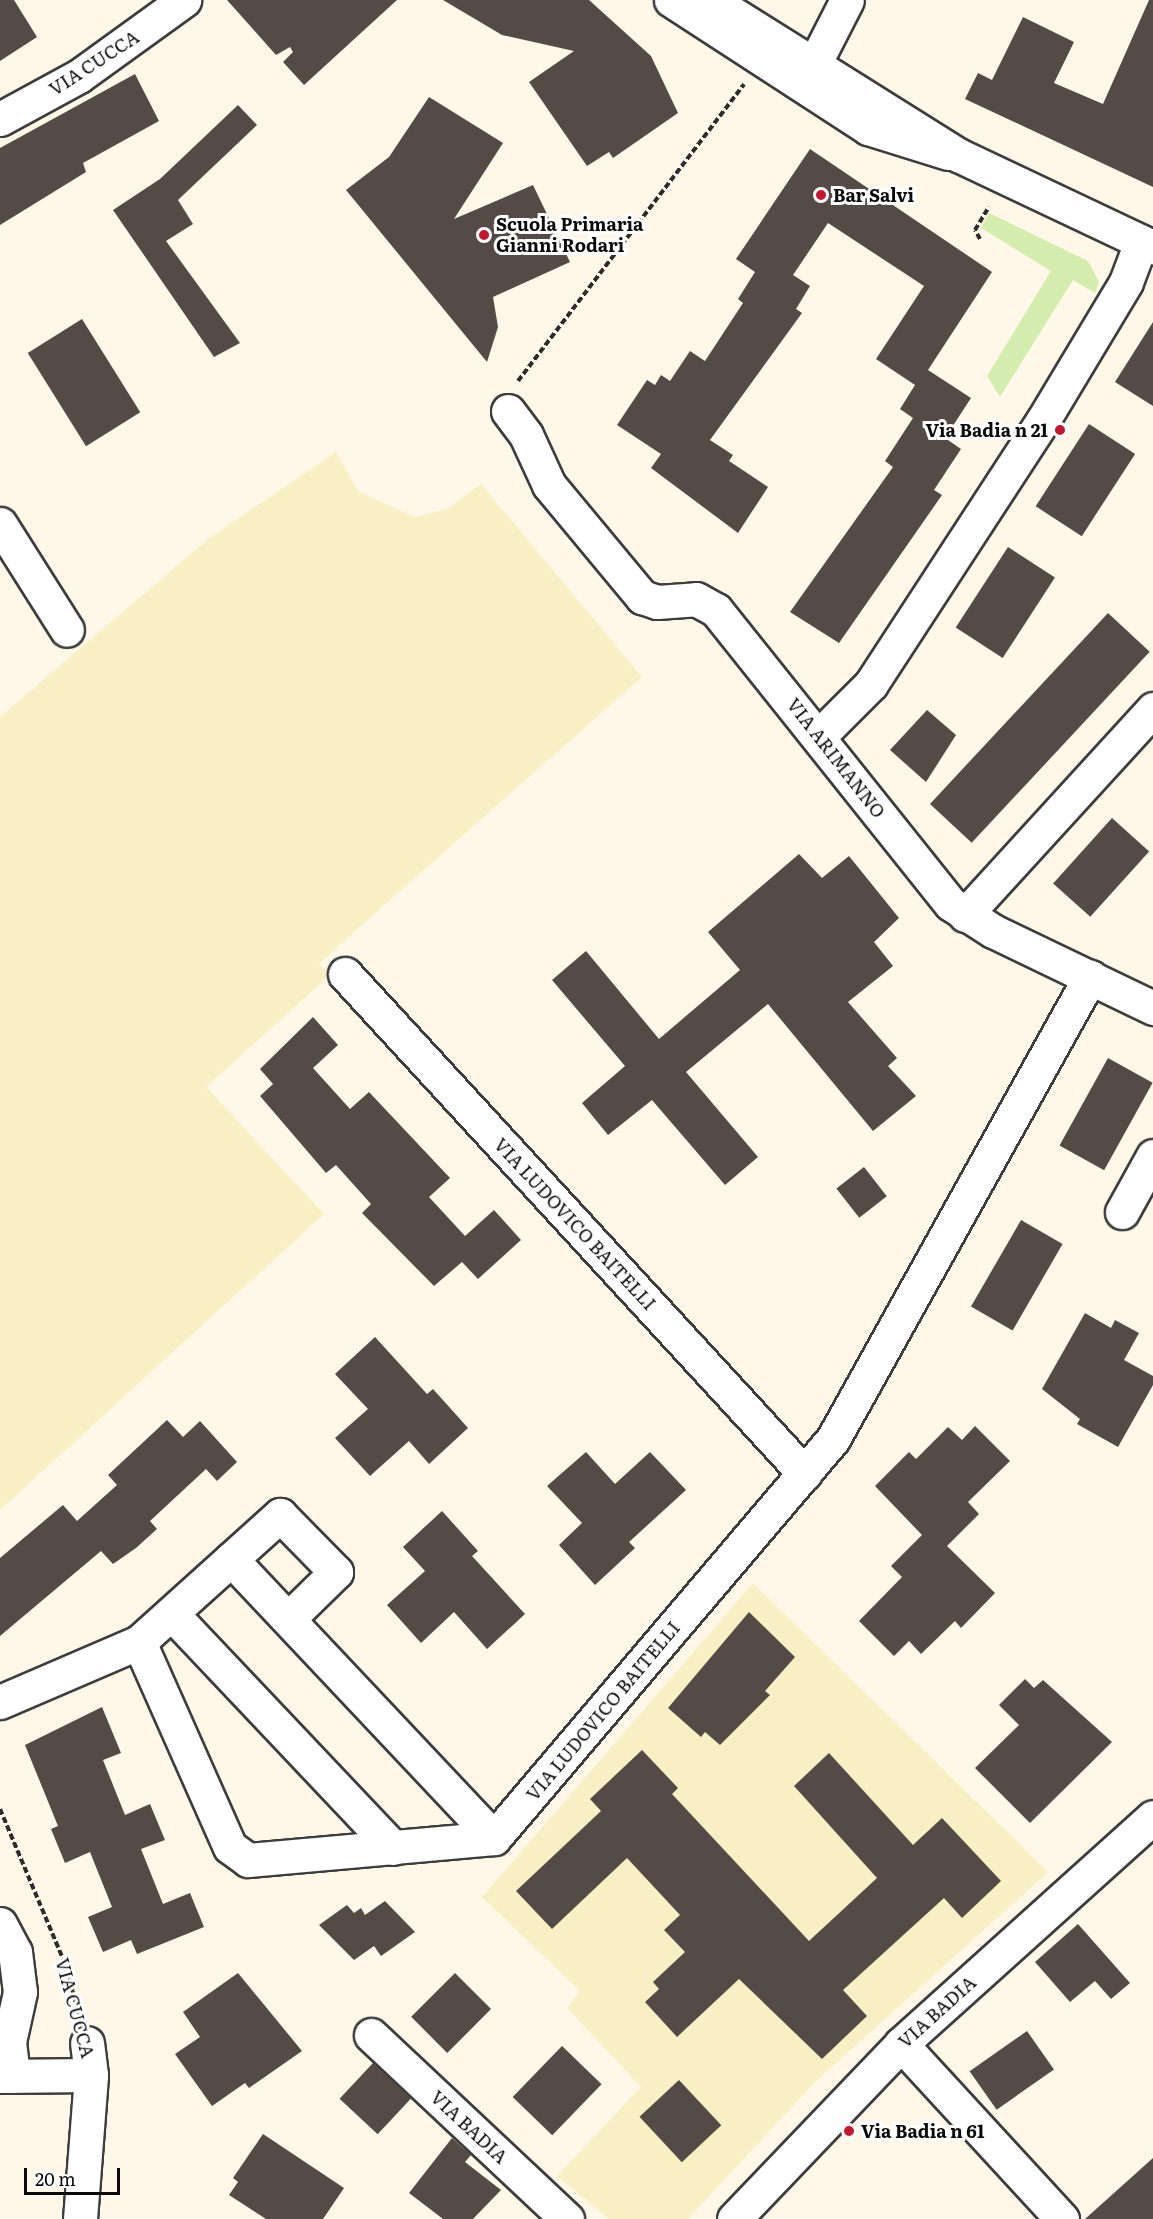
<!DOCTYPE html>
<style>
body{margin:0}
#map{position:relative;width:1153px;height:2219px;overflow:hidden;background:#fff8e8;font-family:Literata,serif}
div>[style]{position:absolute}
.farmland>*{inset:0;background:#f8efc5}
.green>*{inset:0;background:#d4edae}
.building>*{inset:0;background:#544a46;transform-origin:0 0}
.path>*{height:4px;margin-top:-2px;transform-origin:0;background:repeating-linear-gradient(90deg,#2c2c2c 0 6px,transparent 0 9px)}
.roads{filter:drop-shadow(2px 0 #3d3d3d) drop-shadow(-2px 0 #3d3d3d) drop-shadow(0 2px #3d3d3d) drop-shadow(0 -2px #3d3d3d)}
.minor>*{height:33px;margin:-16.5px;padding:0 16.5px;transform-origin:16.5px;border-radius:16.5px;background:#fff}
.dots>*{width:16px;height:16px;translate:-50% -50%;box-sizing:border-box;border:3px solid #fff;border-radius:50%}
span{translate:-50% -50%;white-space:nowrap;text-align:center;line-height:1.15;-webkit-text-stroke:6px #fff;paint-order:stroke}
.street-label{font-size:18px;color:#0a0a0a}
.poi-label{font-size:18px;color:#0a0a0a;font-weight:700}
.left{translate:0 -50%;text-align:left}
.right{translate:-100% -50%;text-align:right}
.scale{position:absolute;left:24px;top:2168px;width:96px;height:27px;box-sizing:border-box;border:3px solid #0a0a0a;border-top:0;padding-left:8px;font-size:18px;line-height:21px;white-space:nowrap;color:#0a0a0a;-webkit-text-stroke:4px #fff;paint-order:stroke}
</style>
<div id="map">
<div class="farmland">
<i style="clip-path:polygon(336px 452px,359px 492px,415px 517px,447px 509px,481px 484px,642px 677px,347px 938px,319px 964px,330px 975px,206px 1087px,324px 1214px,0 1510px,0 717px,208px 539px)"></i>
<i style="clip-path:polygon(753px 1583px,1048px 1872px,814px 2083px,688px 2219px,609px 2219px,557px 2176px,641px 2087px,567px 2008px,580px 1991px,482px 1897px)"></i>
</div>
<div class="green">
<i style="clip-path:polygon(989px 213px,1088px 261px,1099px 282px,1095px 293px,1073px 280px,1000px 397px,987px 376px,1051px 271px,981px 228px)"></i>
</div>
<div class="building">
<i style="clip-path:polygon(0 0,14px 0,37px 37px,0 61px)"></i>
<i style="clip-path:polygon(227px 0,397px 0,304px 85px,283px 62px,293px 52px,290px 47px,276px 55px)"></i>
<i style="clip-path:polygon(443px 0,589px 0,651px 56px,678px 113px,613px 158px,609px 152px,587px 166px,529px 82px,574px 51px,502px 35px)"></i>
<i style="clip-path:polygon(1149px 0,1153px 0,1153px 187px,965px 99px,978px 73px,992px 80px,1023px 17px,1074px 42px,1054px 83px,1103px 104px)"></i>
<i style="clip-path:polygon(135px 74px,159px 121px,83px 163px,86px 172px,0 225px,0 148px)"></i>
<i style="clip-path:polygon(429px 97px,503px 143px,454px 219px,533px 185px,570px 262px,493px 297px,498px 327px,487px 362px,346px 190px,389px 157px)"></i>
<i style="clip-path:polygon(238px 105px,257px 125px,178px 200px,193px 224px,166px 241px,240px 343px,214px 357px,113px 210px,160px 179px)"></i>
<i style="clip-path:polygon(810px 149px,992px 272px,928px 370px,971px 398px,945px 438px,961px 449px,934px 490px,942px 495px,839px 643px,790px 612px,893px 467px,885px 461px,913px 418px,900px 409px,915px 385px,876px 359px,924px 286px,828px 223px,793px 275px,810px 286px,796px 309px,802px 313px,710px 440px,733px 455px,729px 461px,768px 487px,738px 533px,651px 468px,661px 454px,617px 425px,647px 380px,655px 385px,661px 375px,670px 381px,690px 351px,705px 361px,743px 303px,738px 299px,755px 272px,736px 259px)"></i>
<i style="left:82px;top:319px;width:110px;height:64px;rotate:58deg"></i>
<i style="clip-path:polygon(1153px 322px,1153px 406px,1115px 382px)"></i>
<i style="left:1089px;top:424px;width:55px;height:98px;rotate:33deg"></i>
<i style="left:1008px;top:547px;width:56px;height:96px;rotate:33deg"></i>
<i style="left:1108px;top:613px;width:57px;height:261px;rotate:43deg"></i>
<i style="clip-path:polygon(927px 710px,956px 735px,926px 782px,890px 750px)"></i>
<i style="left:1112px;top:818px;width:50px;height:88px;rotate:42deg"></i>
<i style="clip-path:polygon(799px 854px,822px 878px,849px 856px,899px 918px,874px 942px,893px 966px,848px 1002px,897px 1058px,888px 1066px,916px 1096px,873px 1131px,768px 1004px,686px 1072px,758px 1157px,725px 1185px,652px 1100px,608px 1135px,582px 1103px,625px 1066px,552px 980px,586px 951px,659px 1039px,740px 970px,708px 932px)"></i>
<i style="clip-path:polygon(313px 1017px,338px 1045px,313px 1068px,350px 1109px,369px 1092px,450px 1178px,429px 1197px,465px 1236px,494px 1210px,521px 1240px,478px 1279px,462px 1262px,434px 1286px,362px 1213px,371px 1204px,336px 1165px,326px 1173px,260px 1096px,273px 1084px,260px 1069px)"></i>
<i style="left:1108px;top:1058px;width:51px;height:100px;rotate:29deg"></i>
<i style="left:864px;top:1167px;width:37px;height:35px;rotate:52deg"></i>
<i style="left:1021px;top:1220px;width:48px;height:100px;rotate:30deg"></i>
<i style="clip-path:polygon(1085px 1313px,1111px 1328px,1115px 1320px,1139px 1333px,1124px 1360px,1153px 1376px,1153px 1385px,1118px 1447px,1077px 1424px,1080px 1419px,1042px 1389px)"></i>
<i style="clip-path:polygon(375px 1337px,427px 1394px,433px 1389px,468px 1428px,429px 1464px,409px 1441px,370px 1476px,335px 1438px,368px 1409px,335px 1374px)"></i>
<i style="clip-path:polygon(167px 1420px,183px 1437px,200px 1421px,237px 1462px,217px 1481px,206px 1469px,150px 1521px,157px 1529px,136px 1548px,113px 1564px,101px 1551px,0 1636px,0 1558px,63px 1505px,77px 1521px,117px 1485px,108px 1475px)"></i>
<i style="clip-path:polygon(975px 1426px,1010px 1461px,968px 1502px,979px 1514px,947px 1546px,995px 1593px,961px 1628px,955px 1621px,921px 1654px,909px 1641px,894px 1656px,859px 1621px,902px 1577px,891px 1566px,922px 1535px,875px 1486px,909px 1452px,916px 1459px,948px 1427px,962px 1440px)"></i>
<i style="clip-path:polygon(586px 1452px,615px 1484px,650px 1452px,686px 1490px,629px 1542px,635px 1548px,595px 1585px,559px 1545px,582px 1523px,547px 1486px)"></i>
<i style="clip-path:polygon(442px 1511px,478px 1551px,472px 1556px,525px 1614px,487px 1649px,454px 1612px,421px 1643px,387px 1605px,425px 1571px,403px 1547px)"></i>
<i style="clip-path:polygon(749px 1612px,795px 1657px,765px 1691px,770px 1695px,720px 1745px,705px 1732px,701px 1737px,668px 1708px)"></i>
<i style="clip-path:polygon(1025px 1679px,1034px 1688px,1043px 1680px,1112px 1742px,1030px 1823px,975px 1768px,1019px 1725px,999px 1705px)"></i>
<i style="clip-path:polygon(102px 1707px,121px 1753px,103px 1760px,125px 1815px,150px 1804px,165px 1840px,141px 1849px,163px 1904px,190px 1893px,204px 1927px,137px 1954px,131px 1940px,103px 1952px,88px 1917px,112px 1907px,90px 1852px,65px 1863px,51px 1829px,58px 1826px,25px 1745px)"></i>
<i style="clip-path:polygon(642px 1750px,678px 1788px,672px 1794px,809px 1941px,877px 1878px,794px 1786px,829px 1753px,913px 1845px,942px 1818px,1001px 1881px,962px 1918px,944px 1898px,843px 1990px,867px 2016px,822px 2059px,739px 1979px,677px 2037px,645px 2002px,659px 1989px,653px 1982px,685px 1952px,664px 1930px,680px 1915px,627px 1858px,552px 1929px,516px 1891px,601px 1811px,590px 1799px)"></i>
<i style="clip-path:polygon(385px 1901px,415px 1932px,381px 1956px,374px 1946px,354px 1960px,319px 1925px,347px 1905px,354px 1913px,361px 1908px,365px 1915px)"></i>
<i style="clip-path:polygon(1078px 1924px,1130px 1983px,1111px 1999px,1095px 1981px,1070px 2002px,1035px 1962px)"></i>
<i style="clip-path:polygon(238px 1973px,302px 2051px,249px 2088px,245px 2083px,212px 2106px,175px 2054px,200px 2037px,183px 2012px)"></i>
<i style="left:455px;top:1973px;width:51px;height:62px;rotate:45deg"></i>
<i style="left:1027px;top:2031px;width:47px;height:70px;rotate:55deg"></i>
<i style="left:562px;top:2046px;width:55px;height:71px;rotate:44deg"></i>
<i style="left:373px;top:2063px;width:52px;height:49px;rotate:43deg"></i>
<i style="left:679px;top:2080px;width:62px;height:54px;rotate:47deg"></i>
<i style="clip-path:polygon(263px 2134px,344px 2188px,323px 2219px,266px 2219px,229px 2195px,238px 2182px,233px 2178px)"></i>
<i style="clip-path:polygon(452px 2138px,471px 2155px,465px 2162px,501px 2190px,473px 2219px,443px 2219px,409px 2193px)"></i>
<i style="clip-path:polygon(1153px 2158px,1153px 2219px,1085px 2219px)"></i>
</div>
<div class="path">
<i style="left:980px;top:239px;width:10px;rotate:-119deg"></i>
<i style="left:975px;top:230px;width:27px;rotate:-59deg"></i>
<i style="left:518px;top:381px;width:373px;rotate:-52.7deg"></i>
<i style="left:0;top:1809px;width:165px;rotate:67.2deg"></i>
<i style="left:64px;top:1961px;width:55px;rotate:74.2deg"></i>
</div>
<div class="roads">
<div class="minor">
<i style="left:671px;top:0;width:235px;rotate:33deg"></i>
<i style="left:868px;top:128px;width:84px;rotate:17.4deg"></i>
<i style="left:711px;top:0;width:292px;rotate:32.1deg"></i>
<i style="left:958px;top:155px;width:216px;rotate:25.3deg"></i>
<i style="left:804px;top:84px;width:94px;rotate:-62.9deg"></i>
<i style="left:0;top:119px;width:90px;rotate:-28.6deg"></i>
<i style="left:79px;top:76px;width:130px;rotate:-35.9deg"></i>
<i style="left:508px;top:411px;width:30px;rotate:53deg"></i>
<i style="left:526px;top:435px;width:55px;rotate:65.3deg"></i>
<i style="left:549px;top:485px;width:146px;rotate:50.3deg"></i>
<i style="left:642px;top:597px;width:16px;rotate:18deg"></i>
<i style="left:657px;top:602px;width:39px;rotate:-4deg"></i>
<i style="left:696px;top:599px;width:23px;rotate:29deg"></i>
<i style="left:716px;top:610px;width:376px;rotate:51.4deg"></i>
<i style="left:951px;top:904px;width:50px;rotate:32.7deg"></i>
<i style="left:993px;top:931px;width:178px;rotate:25.7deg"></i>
<i style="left:0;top:524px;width:125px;rotate:57.7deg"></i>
<i style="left:820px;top:735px;width:72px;rotate:-45deg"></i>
<i style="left:871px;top:684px;width:313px;rotate:-56.9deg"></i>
<i style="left:1042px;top:422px;width:163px;rotate:-59deg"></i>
<i style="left:1126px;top:282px;width:43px;rotate:-69.4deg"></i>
<i style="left:965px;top:915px;width:279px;rotate:-47.6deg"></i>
<i style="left:345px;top:974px;width:679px;rotate:47.39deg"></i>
<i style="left:1122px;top:1212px;width:64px;rotate:-61deg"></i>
<i style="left:231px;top:1559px;width:383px;rotate:46.7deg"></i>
<i style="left:172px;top:1614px;width:322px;rotate:46.6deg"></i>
<i style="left:139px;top:1642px;width:190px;rotate:-42deg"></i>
<i style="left:280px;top:1515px;width:80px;rotate:45.5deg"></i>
<i style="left:336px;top:1572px;width:66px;rotate:135.6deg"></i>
<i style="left:0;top:1702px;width:151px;rotate:-23.3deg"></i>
<i style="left:139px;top:1642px;width:224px;rotate:66.1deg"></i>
<i style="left:230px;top:1847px;width:22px;rotate:36deg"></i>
<i style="left:248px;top:1860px;width:247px;rotate:-5.1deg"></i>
<i style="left:494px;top:1838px;width:524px;rotate:-49.65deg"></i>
<i style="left:833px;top:1439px;width:529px;rotate:-60.91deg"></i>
<i style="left:0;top:1924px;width:32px;rotate:62deg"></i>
<i style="left:15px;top:1952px;width:40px;rotate:82.9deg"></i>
<i style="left:20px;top:1992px;width:51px;rotate:102.4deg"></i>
<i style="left:9px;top:2042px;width:34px;rotate:83deg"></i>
<i style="left:371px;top:2035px;width:269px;rotate:43.2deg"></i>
<i style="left:901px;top:2044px;width:238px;rotate:47.4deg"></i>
<i style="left:0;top:2076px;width:91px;rotate:-0.6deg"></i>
<i style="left:80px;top:2219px;width:144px;rotate:-85.6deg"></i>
<i style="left:91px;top:2075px;width:32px;rotate:-97deg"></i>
<i style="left:734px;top:2219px;width:242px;rotate:-46.3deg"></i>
<i style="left:901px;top:2044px;width:339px;rotate:-42deg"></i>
</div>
</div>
<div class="dots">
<i style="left:821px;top:195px;background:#c7162f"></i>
<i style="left:484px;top:235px;background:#c7162f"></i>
<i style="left:1060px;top:430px;background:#c7162f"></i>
<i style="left:849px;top:2131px;background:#c7162f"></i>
</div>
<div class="street-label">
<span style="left:94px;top:63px;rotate:-33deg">VIA CUCCA</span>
<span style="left:836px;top:758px;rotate:52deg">VIA ARIMANNO</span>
<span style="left:575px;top:1224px;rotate:47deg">VIA LUDOVICO BAITELLI</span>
<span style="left:603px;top:1711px;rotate:-50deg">VIA LUDOVICO BAITELLI</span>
<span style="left:75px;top:2008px;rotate:75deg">VIA CUCCA</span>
<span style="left:937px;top:2012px;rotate:-42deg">VIA BADIA</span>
<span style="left:469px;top:2127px;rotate:43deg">VIA BADIA</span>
</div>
<div class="poi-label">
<span class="left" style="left:833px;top:195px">Bar Salvi</span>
<span class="left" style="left:496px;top:235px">Scuola Primaria<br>Gianni Rodari</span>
<span class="right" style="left:1048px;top:430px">Via Badia n 21</span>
<span class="left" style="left:861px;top:2131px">Via Badia n 61</span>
</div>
<div class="scale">20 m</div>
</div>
